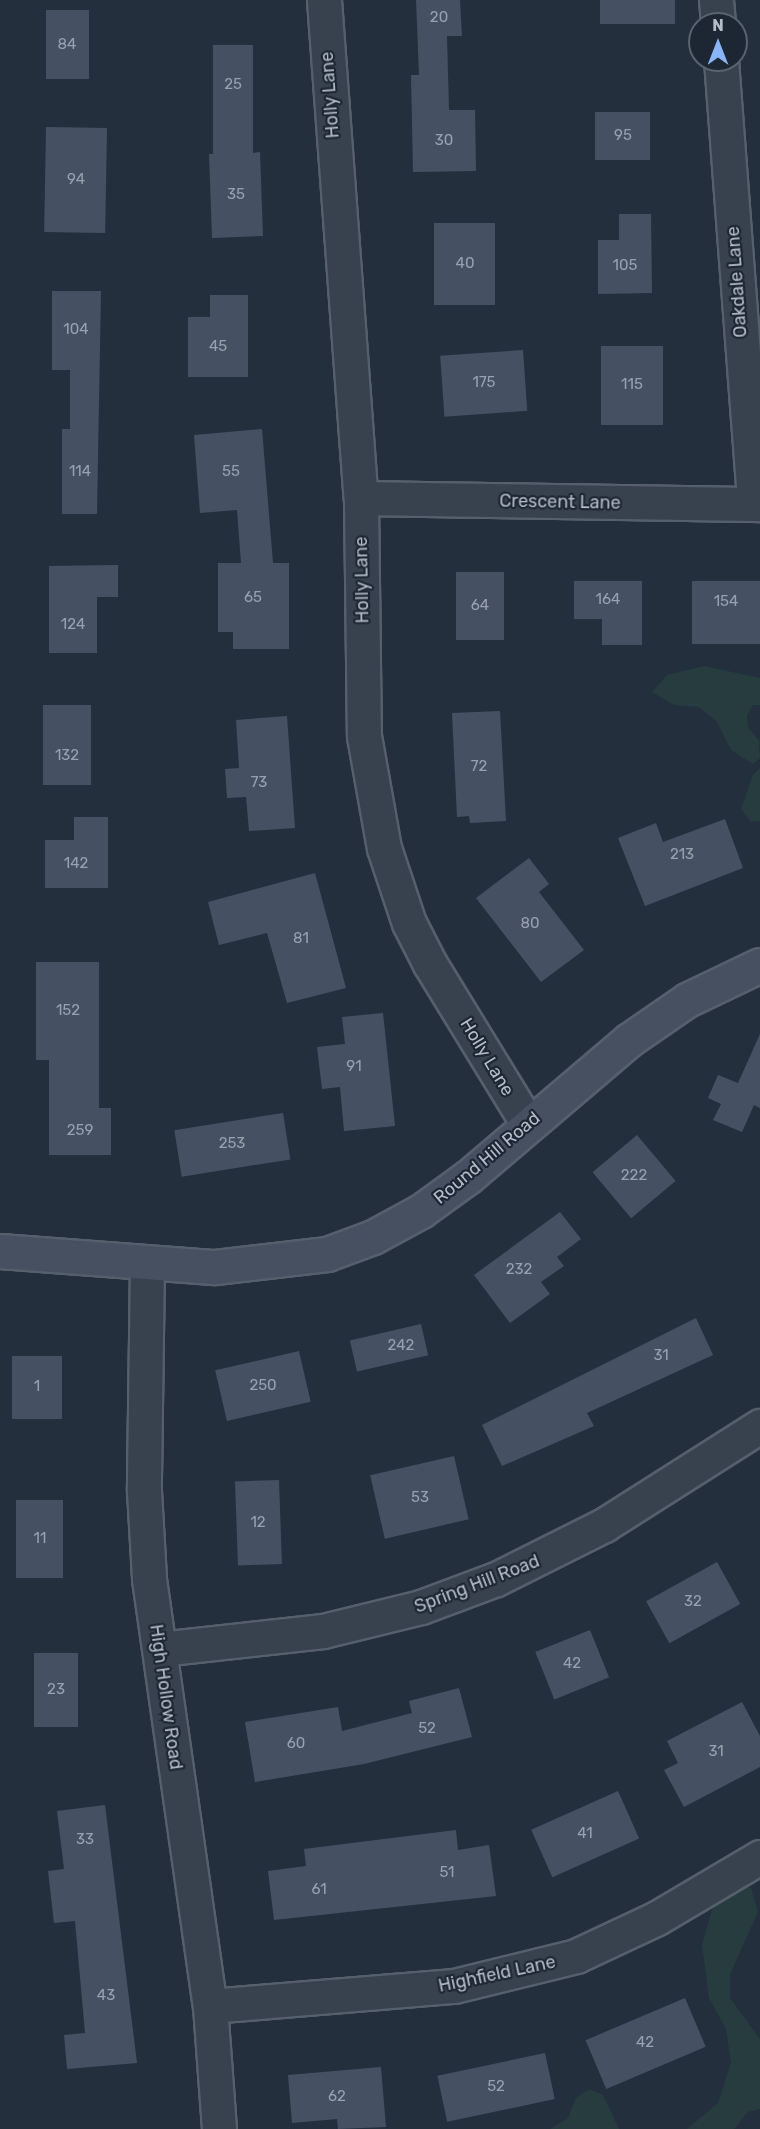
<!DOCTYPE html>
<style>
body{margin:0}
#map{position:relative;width:760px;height:2129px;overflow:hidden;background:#242f3e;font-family:Rubik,sans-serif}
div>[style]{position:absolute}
.green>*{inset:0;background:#263c3f}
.building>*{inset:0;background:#455162;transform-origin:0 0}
.roads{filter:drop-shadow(2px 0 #565f6c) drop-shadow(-2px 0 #565f6c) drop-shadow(0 2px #565f6c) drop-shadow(0 -2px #565f6c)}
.street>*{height:33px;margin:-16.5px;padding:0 16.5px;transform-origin:16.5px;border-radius:16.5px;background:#38414e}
.secondary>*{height:33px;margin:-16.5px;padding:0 16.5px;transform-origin:16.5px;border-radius:16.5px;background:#465061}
span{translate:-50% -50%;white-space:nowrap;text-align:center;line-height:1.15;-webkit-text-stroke:4.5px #1d2633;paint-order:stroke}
.number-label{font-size:15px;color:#98a1af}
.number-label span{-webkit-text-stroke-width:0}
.street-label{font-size:18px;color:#b4bcc9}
.north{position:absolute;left:688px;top:12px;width:60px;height:60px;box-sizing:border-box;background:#1d2633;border:2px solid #59626f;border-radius:50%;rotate:0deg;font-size:16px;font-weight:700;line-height:24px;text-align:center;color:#b4bcc9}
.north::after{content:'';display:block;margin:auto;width:21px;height:27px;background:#8ab4f8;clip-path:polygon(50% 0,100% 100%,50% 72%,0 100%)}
</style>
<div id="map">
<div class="green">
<i style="clip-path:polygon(704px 666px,760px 678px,760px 705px,753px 705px,747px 715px,748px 727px,759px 741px,760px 758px,753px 764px,731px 750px,717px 722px,699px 707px,674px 705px,652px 692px,667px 675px)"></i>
<i style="clip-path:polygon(760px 768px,760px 821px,751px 822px,741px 809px,753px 775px)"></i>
<i style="clip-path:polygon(733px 1887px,751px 1888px,758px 1912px,730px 1974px,730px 1998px,760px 2039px,760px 2109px,748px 2112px,734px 2129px,687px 2129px,718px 2103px,731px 2063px,726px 2029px,709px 1998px,702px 1945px,714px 1903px)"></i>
<i style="clip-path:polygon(589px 2089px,603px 2095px,619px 2129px,550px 2129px,567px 2119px,576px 2098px)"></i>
</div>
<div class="building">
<i style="clip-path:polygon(416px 0,460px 0,462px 36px,447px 36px,449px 110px,475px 110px,476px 171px,413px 172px,411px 75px,419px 75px)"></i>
<i style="left:600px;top:0;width:75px;height:24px"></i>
<i style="left:46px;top:10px;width:43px;height:69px"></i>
<i style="clip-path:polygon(213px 45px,253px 45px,253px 153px,260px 152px,263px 236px,212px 238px,209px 154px,213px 154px)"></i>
<i style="left:595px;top:112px;width:55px;height:48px"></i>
<i style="left:46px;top:127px;width:61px;height:105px;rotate:1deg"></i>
<i style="clip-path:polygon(619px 214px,651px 214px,652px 293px,598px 294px,598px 240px,619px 240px)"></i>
<i style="left:434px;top:223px;width:61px;height:82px"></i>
<i style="clip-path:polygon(52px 291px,101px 291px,97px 514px,62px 514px,62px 429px,70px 429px,70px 370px,52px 370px)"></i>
<i style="clip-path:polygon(210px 295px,248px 295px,248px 377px,188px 377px,188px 317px,210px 317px)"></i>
<i style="left:601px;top:346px;width:62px;height:79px"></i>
<i style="left:523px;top:350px;width:61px;height:83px;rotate:86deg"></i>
<i style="clip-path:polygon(262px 429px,273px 563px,289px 563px,289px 649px,233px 649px,233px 632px,218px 632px,218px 563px,241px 563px,237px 510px,200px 513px,194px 435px)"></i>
<i style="clip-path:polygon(118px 565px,118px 597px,97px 597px,97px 653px,49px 653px,49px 566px)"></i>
<i style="left:456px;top:572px;width:48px;height:68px"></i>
<i style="clip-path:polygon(574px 581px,642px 581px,642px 645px,602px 645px,602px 619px,574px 619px)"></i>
<i style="left:760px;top:581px;width:63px;height:68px;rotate:90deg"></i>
<i style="left:43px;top:705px;width:48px;height:80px"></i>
<i style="clip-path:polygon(500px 711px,506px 821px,470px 823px,469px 816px,457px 817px,452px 713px)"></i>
<i style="clip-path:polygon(287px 716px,295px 828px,249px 831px,246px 797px,227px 798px,225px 769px,239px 768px,236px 720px)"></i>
<i style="clip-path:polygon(74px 817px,108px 817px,108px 888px,45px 888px,45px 840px,74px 840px)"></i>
<i style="clip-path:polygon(725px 819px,743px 868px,645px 906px,618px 838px,656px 823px,663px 842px)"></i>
<i style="clip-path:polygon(529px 858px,549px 884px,539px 892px,584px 950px,541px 982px,476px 898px)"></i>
<i style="clip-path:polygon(315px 873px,346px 988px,287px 1003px,267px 933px,219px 945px,208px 902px)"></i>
<i style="clip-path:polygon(36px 962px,99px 962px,99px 1108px,111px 1108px,111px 1155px,49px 1155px,49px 1060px,36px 1060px)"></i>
<i style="clip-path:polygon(383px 1013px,395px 1126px,344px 1131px,340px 1087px,322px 1089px,317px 1047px,345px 1044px,342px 1017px)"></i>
<i style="clip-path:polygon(760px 1034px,760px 1108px,754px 1105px,742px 1132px,713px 1120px,721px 1104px,708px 1098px,718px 1075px,738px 1083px)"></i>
<i style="left:283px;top:1113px;width:47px;height:110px;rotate:81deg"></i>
<i style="left:637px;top:1135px;width:60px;height:58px;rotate:50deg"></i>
<i style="clip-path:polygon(560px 1212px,581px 1239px,557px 1257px,564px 1266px,541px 1282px,550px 1294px,510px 1323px,474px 1275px)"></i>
<i style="clip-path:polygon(696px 1318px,713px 1355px,587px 1413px,594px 1426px,502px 1466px,482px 1425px)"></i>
<i style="left:421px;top:1324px;width:32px;height:73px;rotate:77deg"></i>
<i style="left:299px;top:1351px;width:52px;height:86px;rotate:77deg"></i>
<i style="left:12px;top:1356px;width:50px;height:63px"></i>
<i style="left:454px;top:1456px;width:65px;height:86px;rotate:77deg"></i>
<i style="left:279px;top:1480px;width:84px;height:44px;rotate:88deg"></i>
<i style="left:16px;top:1500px;width:47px;height:78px"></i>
<i style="left:717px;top:1562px;width:48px;height:81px;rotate:61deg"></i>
<i style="left:590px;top:1630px;width:51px;height:59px;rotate:68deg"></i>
<i style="left:34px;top:1653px;width:44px;height:74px"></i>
<i style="clip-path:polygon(459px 1688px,472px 1737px,364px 1764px,255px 1782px,245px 1722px,338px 1707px,342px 1731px,412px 1713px,409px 1701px)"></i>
<i style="clip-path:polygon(742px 1702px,760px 1736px,760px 1767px,684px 1807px,664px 1770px,678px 1763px,667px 1741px)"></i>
<i style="left:618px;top:1791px;width:52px;height:95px;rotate:66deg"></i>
<i style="clip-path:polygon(105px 1805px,137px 2063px,67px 2069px,64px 2035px,85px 2033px,75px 1921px,54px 1923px,48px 1871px,64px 1869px,57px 1811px)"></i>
<i style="clip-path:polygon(456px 1830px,458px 1850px,489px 1845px,496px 1896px,274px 1920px,268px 1871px,306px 1866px,304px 1849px)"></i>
<i style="left:685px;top:1998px;width:53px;height:108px;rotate:67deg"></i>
<i style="left:545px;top:2053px;width:47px;height:110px;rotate:78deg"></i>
<i style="clip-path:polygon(381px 2067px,386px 2127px,338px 2129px,337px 2119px,292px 2123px,288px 2075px)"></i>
</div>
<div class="roads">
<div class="street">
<i style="left:324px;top:0;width:499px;rotate:85.8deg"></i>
<i style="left:361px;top:498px;width:238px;rotate:89.3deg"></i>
<i style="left:364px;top:736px;width:114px;rotate:79.9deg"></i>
<i style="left:384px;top:848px;width:79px;rotate:71.6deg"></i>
<i style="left:409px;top:923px;width:46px;rotate:62.9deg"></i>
<i style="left:430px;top:964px;width:188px;rotate:58.5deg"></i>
<i style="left:716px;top:0;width:24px;rotate:85deg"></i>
<i style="left:721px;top:60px;width:445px;rotate:85.7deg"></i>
<i style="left:361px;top:498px;width:399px;rotate:0.9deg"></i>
<i style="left:147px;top:1264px;width:227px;rotate:90.8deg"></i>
<i style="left:144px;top:1491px;width:88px;rotate:86.7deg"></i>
<i style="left:149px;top:1579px;width:431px;rotate:81.9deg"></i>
<i style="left:210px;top:2006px;width:123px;rotate:85.8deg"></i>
<i style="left:160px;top:1649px;width:164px;rotate:-6.3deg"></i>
<i style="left:323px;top:1631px;width:101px;rotate:-13.8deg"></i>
<i style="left:421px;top:1607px;width:80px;rotate:-20.5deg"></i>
<i style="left:496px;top:1579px;width:121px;rotate:-26.6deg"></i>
<i style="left:604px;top:1525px;width:185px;rotate:-32.4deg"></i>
<i style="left:210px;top:2006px;width:245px;rotate:-4.7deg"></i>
<i style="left:454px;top:1986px;width:126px;rotate:-13.8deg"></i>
<i style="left:576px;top:1956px;width:89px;rotate:-25.1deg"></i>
<i style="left:657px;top:1918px;width:120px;rotate:-30.6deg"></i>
</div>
<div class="secondary">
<i style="left:0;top:1251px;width:216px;rotate:4.3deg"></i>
<i style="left:215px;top:1267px;width:113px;rotate:-6.6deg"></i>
<i style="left:327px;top:1254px;width:49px;rotate:-20.3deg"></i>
<i style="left:373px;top:1237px;width:55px;rotate:-28.4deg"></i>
<i style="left:421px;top:1211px;width:58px;rotate:-35.9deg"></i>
<i style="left:468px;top:1177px;width:211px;rotate:-40.4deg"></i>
<i style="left:629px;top:1040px;width:70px;rotate:-34.6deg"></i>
<i style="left:687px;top:1000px;width:81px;rotate:-25.6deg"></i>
</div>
</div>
<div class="number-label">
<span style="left:439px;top:18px">20</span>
<span style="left:67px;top:45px">84</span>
<span style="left:233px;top:85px">25</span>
<span style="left:623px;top:136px">95</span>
<span style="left:444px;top:141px">30</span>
<span style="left:76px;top:180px">94</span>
<span style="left:236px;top:195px">35</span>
<span style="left:465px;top:264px">40</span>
<span style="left:625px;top:266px">105</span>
<span style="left:76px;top:330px">104</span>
<span style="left:218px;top:347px">45</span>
<span style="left:484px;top:383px">175</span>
<span style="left:632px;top:385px">115</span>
<span style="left:80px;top:472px">114</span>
<span style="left:231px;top:472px">55</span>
<span style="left:253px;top:598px">65</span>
<span style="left:608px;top:600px">164</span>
<span style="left:726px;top:602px">154</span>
<span style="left:480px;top:606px">64</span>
<span style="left:73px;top:625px">124</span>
<span style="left:67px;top:756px">132</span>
<span style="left:479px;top:767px">72</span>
<span style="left:259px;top:783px">73</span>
<span style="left:682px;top:855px">213</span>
<span style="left:76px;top:864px">142</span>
<span style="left:530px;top:924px">80</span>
<span style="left:301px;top:939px">81</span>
<span style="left:68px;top:1011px">152</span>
<span style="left:354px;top:1067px">91</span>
<span style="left:80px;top:1131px">259</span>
<span style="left:232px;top:1144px">253</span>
<span style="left:634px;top:1176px">222</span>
<span style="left:519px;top:1270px">232</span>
<span style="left:401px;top:1346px">242</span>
<span style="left:661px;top:1356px">31</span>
<span style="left:263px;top:1386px">250</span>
<span style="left:37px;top:1387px">1</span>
<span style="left:420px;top:1498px">53</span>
<span style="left:258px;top:1523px">12</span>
<span style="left:40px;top:1539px">11</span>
<span style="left:693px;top:1602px">32</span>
<span style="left:572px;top:1664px">42</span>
<span style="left:56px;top:1690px">23</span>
<span style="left:427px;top:1729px">52</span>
<span style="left:296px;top:1744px">60</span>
<span style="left:716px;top:1752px">31</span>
<span style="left:585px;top:1834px">41</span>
<span style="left:85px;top:1840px">33</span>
<span style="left:447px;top:1873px">51</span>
<span style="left:319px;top:1890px">61</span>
<span style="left:106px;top:1996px">43</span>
<span style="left:645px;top:2043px">42</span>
<span style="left:496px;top:2087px">52</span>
<span style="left:337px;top:2097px">62</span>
</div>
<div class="street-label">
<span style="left:330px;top:95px;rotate:-94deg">Holly Lane</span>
<span style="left:737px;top:282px;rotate:-94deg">Oakdale Lane</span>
<span style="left:560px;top:502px;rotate:1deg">Crescent Lane</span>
<span style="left:362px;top:580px;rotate:-91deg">Holly Lane</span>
<span style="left:487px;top:1057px;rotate:59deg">Holly Lane</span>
<span style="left:487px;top:1158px;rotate:-40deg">Round Hill Road</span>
<span style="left:477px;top:1584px;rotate:-21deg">Spring Hill Road</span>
<span style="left:166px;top:1697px;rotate:82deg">High Hollow Road</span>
<span style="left:497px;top:1974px;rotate:-12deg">Highfield Lane</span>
</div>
<div class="north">N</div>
</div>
